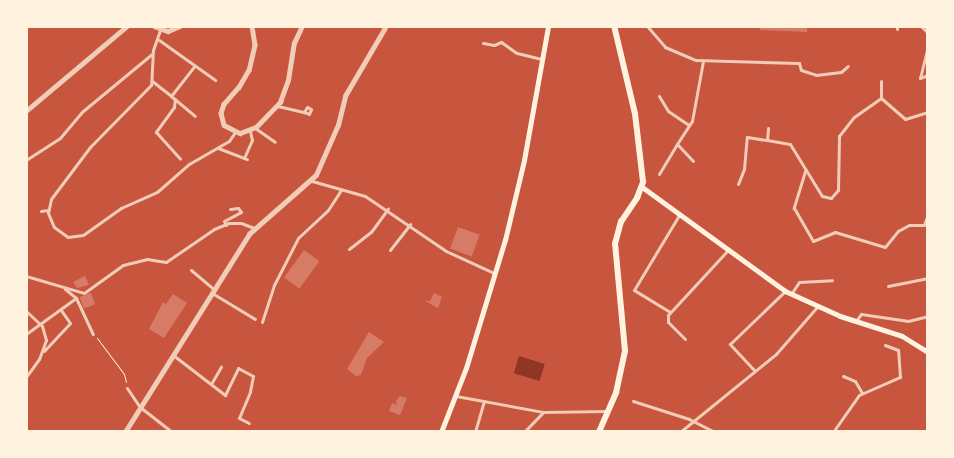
<!DOCTYPE html>
<style>
body{margin:0}
#map{position:relative;width:954px;height:458px;overflow:hidden;background:#c8553d;font-family:"Exo 2",sans-serif}
div>[style]{position:absolute}
.water>*{inset:0;background:#8f3625;transform-origin:0 0}
.building>*{inset:0;background:#d67c66;transform-origin:0 0}
.path>*{height:1px;margin:-0.5px;padding:0 0.5px;transform-origin:0.5px;border-radius:0.5px;background:#fff3e0}
.minor>*{height:3px;margin:-1.5px;padding:0 1.5px;transform-origin:1.5px;border-radius:1.5px;background:#f1ccb7}
.tertiary>*{height:4.5px;margin:-2.25px;padding:0 2.25px;transform-origin:2.25px;border-radius:2.25px;background:#f1ccb7}
.secondary>*{height:5px;margin:-2.5px;padding:0 2.5px;transform-origin:2.5px;border-radius:2.5px;background:#fff3e0}
.primary>*{height:5.5px;margin:-2.75px;padding:0 2.75px;transform-origin:2.75px;border-radius:2.75px;background:#fff3e0}
span{translate:-50% -50%;white-space:nowrap;text-align:center;line-height:1.15;-webkit-text-stroke:5px #fff3e0;paint-order:stroke}
.frame{position:absolute;inset:0;border:28px solid #fff3e0;pointer-events:none}
</style>
<div id="map">
<div class="water">
<i style="left:519px;top:356px;width:27px;height:18px;rotate:17deg"></i>
</div>
<div class="building">
<i style="clip-path:polygon(760px 26px,807px 26px,807px 32px,760px 30px)"></i>
<i style="left:458px;top:227px;width:23px;height:23px;rotate:20deg"></i>
<i style="left:304px;top:250px;width:19px;height:34px;rotate:36deg"></i>
<i style="clip-path:polygon(85px 276px,89px 285px,77px 288px,73px 282px)"></i>
<i style="left:91px;top:293px;width:12px;height:12px;rotate:70deg"></i>
<i style="clip-path:polygon(434px 293px,442px 297px,438px 308px,425px 301px,430px 301px)"></i>
<i style="clip-path:polygon(173px 294px,187px 303px,164px 338px,149px 329px,163px 302px,166px 304px)"></i>
<i style="clip-path:polygon(369px 332px,384px 342px,367px 358px,361px 375px,356px 376px,347px 369px)"></i>
<i style="clip-path:polygon(400px 396px,407px 398px,400px 415px,389px 411px,392px 403px,397px 405px,396px 401px)"></i>
</div>
<div class="path">
<i style="left:97px;top:338px;width:45px;rotate:53.1deg"></i>
<i style="left:124px;top:374px;width:8px;rotate:76deg"></i>
</div>
<div class="minor">
<i style="left:647px;top:26px;width:28px;rotate:49deg"></i>
<i style="left:665px;top:47px;width:34px;rotate:23deg"></i>
<i style="left:696px;top:60px;width:103px;rotate:1.7deg"></i>
<i style="left:799px;top:63px;width:7px;rotate:74deg"></i>
<i style="left:801px;top:70px;width:16px;rotate:18deg"></i>
<i style="left:816px;top:75px;width:25px;rotate:-7deg"></i>
<i style="left:841px;top:72px;width:9px;rotate:-41deg"></i>
<i style="left:897px;top:26px;width:3px;rotate:90deg"></i>
<i style="left:921px;top:26px;width:10px;rotate:45deg"></i>
<i style="left:160px;top:30px;width:21px;rotate:109deg"></i>
<i style="left:153px;top:50px;width:35px;rotate:93deg"></i>
<i style="left:151px;top:85px;width:87px;rotate:134.5deg"></i>
<i style="left:90px;top:147px;width:65px;rotate:126.9deg"></i>
<i style="left:51px;top:199px;width:14px;rotate:102deg"></i>
<i style="left:48px;top:213px;width:15px;rotate:67deg"></i>
<i style="left:54px;top:227px;width:17px;rotate:36deg"></i>
<i style="left:68px;top:237px;width:15px;rotate:-8deg"></i>
<i style="left:83px;top:235px;width:47px;rotate:-35.4deg"></i>
<i style="left:121px;top:208px;width:39px;rotate:-24deg"></i>
<i style="left:157px;top:192px;width:43px;rotate:-41.2deg"></i>
<i style="left:189px;top:164px;width:46px;rotate:-29.9deg"></i>
<i style="left:229px;top:141px;width:11px;rotate:-56deg"></i>
<i style="left:159px;top:40px;width:69px;rotate:35.5deg"></i>
<i style="left:483px;top:43px;width:11px;rotate:10deg"></i>
<i style="left:494px;top:45px;width:8px;rotate:-23deg"></i>
<i style="left:501px;top:42px;width:19px;rotate:35deg"></i>
<i style="left:517px;top:53px;width:25px;rotate:14deg"></i>
<i style="left:920px;top:78px;width:34px;rotate:-76deg"></i>
<i style="left:920px;top:78px;width:9px;rotate:-21deg"></i>
<i style="left:152px;top:81px;width:24px;rotate:38deg"></i>
<i style="left:171px;top:96px;width:37px;rotate:-52deg"></i>
<i style="left:171px;top:96px;width:31px;rotate:40deg"></i>
<i style="left:659px;top:96px;width:17px;rotate:59deg"></i>
<i style="left:668px;top:111px;width:25px;rotate:34deg"></i>
<i style="left:881px;top:98px;width:17px;rotate:-90deg"></i>
<i style="left:175px;top:99px;width:8px;rotate:97deg"></i>
<i style="left:174px;top:107px;width:31px;rotate:126deg"></i>
<i style="left:156px;top:132px;width:36px;rotate:48deg"></i>
<i style="left:277px;top:106px;width:5px;rotate:11deg"></i>
<i style="left:282px;top:107px;width:23px;rotate:13deg"></i>
<i style="left:304px;top:112px;width:3px;rotate:18deg"></i>
<i style="left:307px;top:113px;width:2px;rotate:27deg"></i>
<i style="left:309px;top:114px;width:5px;rotate:-68deg"></i>
<i style="left:311px;top:109px;width:4px;rotate:-153deg"></i>
<i style="left:307px;top:107px;width:6px;rotate:121deg"></i>
<i style="left:255px;top:128px;width:24px;rotate:35deg"></i>
<i style="left:767px;top:140px;width:12px;rotate:-85deg"></i>
<i style="left:218px;top:148px;width:31px;rotate:21deg"></i>
<i style="left:244px;top:158px;width:20px;rotate:-66deg"></i>
<i style="left:252px;top:140px;width:9px;rotate:-103deg"></i>
<i style="left:26px;top:160px;width:40px;rotate:-32.9deg"></i>
<i style="left:60px;top:138px;width:35px;rotate:-50deg"></i>
<i style="left:83px;top:111px;width:89px;rotate:-39.6deg"></i>
<i style="left:693px;top:161px;width:23px;rotate:-133deg"></i>
<i style="left:677px;top:144px;width:27px;rotate:-57deg"></i>
<i style="left:692px;top:121px;width:61px;rotate:-79.6deg"></i>
<i style="left:805px;top:171px;width:39px;rotate:107deg"></i>
<i style="left:794px;top:208px;width:38px;rotate:60deg"></i>
<i style="left:813px;top:241px;width:24px;rotate:-22deg"></i>
<i style="left:835px;top:232px;width:52px;rotate:16.7deg"></i>
<i style="left:885px;top:247px;width:21px;rotate:-51deg"></i>
<i style="left:898px;top:231px;width:13px;rotate:-29deg"></i>
<i style="left:909px;top:225px;width:15px"></i>
<i style="left:924px;top:225px;width:12px;rotate:-70deg"></i>
<i style="left:659px;top:174px;width:35px;rotate:-59deg"></i>
<i style="left:312px;top:181px;width:55px;rotate:15.8deg"></i>
<i style="left:365px;top:196px;width:98px;rotate:34.2deg"></i>
<i style="left:446px;top:251px;width:53px;rotate:24.6deg"></i>
<i style="left:738px;top:184px;width:16px;rotate:-68deg"></i>
<i style="left:744px;top:169px;width:32px;rotate:-85deg"></i>
<i style="left:747px;top:137px;width:20px;rotate:9deg"></i>
<i style="left:767px;top:140px;width:23px;rotate:10deg"></i>
<i style="left:790px;top:144px;width:61px;rotate:58.4deg"></i>
<i style="left:822px;top:196px;width:9px;rotate:13deg"></i>
<i style="left:831px;top:198px;width:11px;rotate:-49deg"></i>
<i style="left:838px;top:190px;width:54px;rotate:-88.9deg"></i>
<i style="left:839px;top:136px;width:24px;rotate:-52deg"></i>
<i style="left:854px;top:117px;width:33px;rotate:-35deg"></i>
<i style="left:881px;top:98px;width:32px;rotate:41deg"></i>
<i style="left:905px;top:119px;width:24px;rotate:-17deg"></i>
<i style="left:41px;top:211px;width:7px;rotate:-8deg"></i>
<i style="left:226px;top:225px;width:4px;rotate:-117deg"></i>
<i style="left:224px;top:221px;width:19px;rotate:-28deg"></i>
<i style="left:241px;top:212px;width:5px;rotate:-127deg"></i>
<i style="left:238px;top:208px;width:8px;rotate:173deg"></i>
<i style="left:349px;top:249px;width:28px;rotate:-38deg"></i>
<i style="left:371px;top:232px;width:29px;rotate:-54deg"></i>
<i style="left:390px;top:250px;width:33px;rotate:-52deg"></i>
<i style="left:191px;top:270px;width:30px;rotate:40deg"></i>
<i style="left:26px;top:276px;width:60px;rotate:16.3deg"></i>
<i style="left:84px;top:293px;width:48px;rotate:-35.7deg"></i>
<i style="left:123px;top:265px;width:25px;rotate:-14deg"></i>
<i style="left:147px;top:259px;width:19px;rotate:9deg"></i>
<i style="left:166px;top:262px;width:58px;rotate:-34.5deg"></i>
<i style="left:214px;top:229px;width:16px;rotate:-22deg"></i>
<i style="left:229px;top:223px;width:12px"></i>
<i style="left:241px;top:223px;width:14px;rotate:21deg"></i>
<i style="left:888px;top:286px;width:41px;rotate:-11.3deg"></i>
<i style="left:65px;top:289px;width:14px;rotate:39deg"></i>
<i style="left:76px;top:298px;width:40px;rotate:65deg"></i>
<i style="left:212px;top:293px;width:50px;rotate:31.2deg"></i>
<i style="left:791px;top:294px;width:14px;rotate:-56deg"></i>
<i style="left:799px;top:282px;width:33px;rotate:-3deg"></i>
<i style="left:26px;top:311px;width:22px;rotate:43deg"></i>
<i style="left:42px;top:326px;width:15px;rotate:74deg"></i>
<i style="left:46px;top:340px;width:20px;rotate:110deg"></i>
<i style="left:39px;top:359px;width:22px;rotate:126deg"></i>
<i style="left:670px;top:312px;width:42px;rotate:-148.6deg"></i>
<i style="left:634px;top:290px;width:87px;rotate:-59deg"></i>
<i style="left:856px;top:321px;width:9px;rotate:-54deg"></i>
<i style="left:861px;top:314px;width:48px;rotate:8.5deg"></i>
<i style="left:908px;top:321px;width:21px;rotate:-14deg"></i>
<i style="left:262px;top:322px;width:39px;rotate:-72deg"></i>
<i style="left:274px;top:285px;width:53px;rotate:-62.9deg"></i>
<i style="left:298px;top:238px;width:41px;rotate:-43deg"></i>
<i style="left:328px;top:210px;width:24px;rotate:-57deg"></i>
<i style="left:26px;top:334px;width:62px;rotate:-35.8deg"></i>
<i style="left:685px;top:339px;width:24px;rotate:-135deg"></i>
<i style="left:668px;top:322px;width:7px;rotate:-90deg"></i>
<i style="left:668px;top:315px;width:88px;rotate:-47.3deg"></i>
<i style="left:44px;top:351px;width:38px;rotate:-47deg"></i>
<i style="left:70px;top:323px;width:16px;rotate:-125deg"></i>
<i style="left:173px;top:355px;width:66px;rotate:37.6deg"></i>
<i style="left:225px;top:395px;width:30px;rotate:-64deg"></i>
<i style="left:238px;top:368px;width:17px;rotate:28deg"></i>
<i style="left:253px;top:376px;width:16px;rotate:101deg"></i>
<i style="left:250px;top:392px;width:28px;rotate:113deg"></i>
<i style="left:239px;top:418px;width:11px;rotate:27deg"></i>
<i style="left:755px;top:371px;width:37px;rotate:-133deg"></i>
<i style="left:730px;top:344px;width:76px;rotate:-43.9deg"></i>
<i style="left:843px;top:376px;width:13px;rotate:23deg"></i>
<i style="left:855px;top:381px;width:14px;rotate:60deg"></i>
<i style="left:211px;top:384px;width:20px;rotate:-60deg"></i>
<i style="left:127px;top:388px;width:23px;rotate:56deg"></i>
<i style="left:140px;top:407px;width:41px;rotate:38deg"></i>
<i style="left:456px;top:396px;width:88px;rotate:10.4deg"></i>
<i style="left:543px;top:412px;width:65px;rotate:-0.9deg"></i>
<i style="left:633px;top:401px;width:59px;rotate:17.8deg"></i>
<i style="left:689px;top:419px;width:29px;rotate:27deg"></i>
<i style="left:834px;top:431px;width:53px;rotate:1.1deg"></i>
<i style="left:475px;top:432px;width:32px;rotate:-74deg"></i>
<i style="left:524px;top:432px;width:28px;rotate:-46deg"></i>
<i style="left:680px;top:432px;width:124px;rotate:-39.1deg"></i>
<i style="left:776px;top:354px;width:62px;rotate:-48.9deg"></i>
<i style="left:833px;top:432px;width:45px;rotate:-54.9deg"></i>
<i style="left:859px;top:395px;width:45px;rotate:-23.7deg"></i>
<i style="left:900px;top:377px;width:27px;rotate:-94deg"></i>
<i style="left:898px;top:350px;width:14px;rotate:-159deg"></i>
</div>
<div class="tertiary">
<i style="left:154px;top:26px;width:15px;rotate:20deg"></i>
<i style="left:168px;top:31px;width:13px;rotate:-23deg"></i>
<i style="left:252px;top:26px;width:19px;rotate:81deg"></i>
<i style="left:255px;top:45px;width:26px;rotate:103deg"></i>
<i style="left:249px;top:70px;width:20px;rotate:120deg"></i>
<i style="left:239px;top:87px;width:23px;rotate:131deg"></i>
<i style="left:224px;top:104px;width:9px;rotate:108deg"></i>
<i style="left:221px;top:113px;width:12px;rotate:76deg"></i>
<i style="left:224px;top:125px;width:18px;rotate:27deg"></i>
<i style="left:240px;top:133px;width:17px;rotate:-21deg"></i>
<i style="left:256px;top:127px;width:35px;rotate:-46deg"></i>
<i style="left:280px;top:102px;width:23px;rotate:-70deg"></i>
<i style="left:288px;top:80px;width:37px;rotate:-81deg"></i>
<i style="left:294px;top:43px;width:19px;rotate:-65deg"></i>
<i style="left:26px;top:111px;width:132px;rotate:-40.1deg"></i>
<i style="left:125px;top:432px;width:234px;rotate:-57.9deg"></i>
<i style="left:249px;top:234px;width:89px;rotate:-41.4deg"></i>
<i style="left:316px;top:175px;width:55px;rotate:-66.3deg"></i>
<i style="left:338px;top:125px;width:30px;rotate:-76deg"></i>
<i style="left:345px;top:96px;width:81px;rotate:-59.6deg"></i>
</div>
<div class="secondary">
<i style="left:642px;top:187px;width:177px;rotate:36deg"></i>
<i style="left:785px;top:291px;width:60px;rotate:24.4deg"></i>
<i style="left:840px;top:316px;width:65px;rotate:17.9deg"></i>
<i style="left:902px;top:336px;width:31px;rotate:32deg"></i>
<i style="left:441px;top:432px;width:69px;rotate:-68.7deg"></i>
<i style="left:466px;top:368px;width:134px;rotate:-73.1deg"></i>
<i style="left:505px;top:240px;width:82px;rotate:-76.6deg"></i>
<i style="left:524px;top:160px;width:136px;rotate:-79.8deg"></i>
</div>
<div class="primary">
<i style="left:599px;top:432px;width:43px;rotate:-66.4deg"></i>
<i style="left:616px;top:393px;width:43px;rotate:-77.9deg"></i>
<i style="left:625px;top:351px;width:107px;rotate:-95.3deg"></i>
<i style="left:615px;top:244px;width:23px;rotate:-75deg"></i>
<i style="left:621px;top:222px;width:29px;rotate:-56deg"></i>
<i style="left:637px;top:198px;width:17px;rotate:-69deg"></i>
<i style="left:643px;top:182px;width:68px;rotate:-96.7deg"></i>
<i style="left:635px;top:114px;width:90px;rotate:-103.4deg"></i>
</div>
<div class="frame"></div>
</div>
